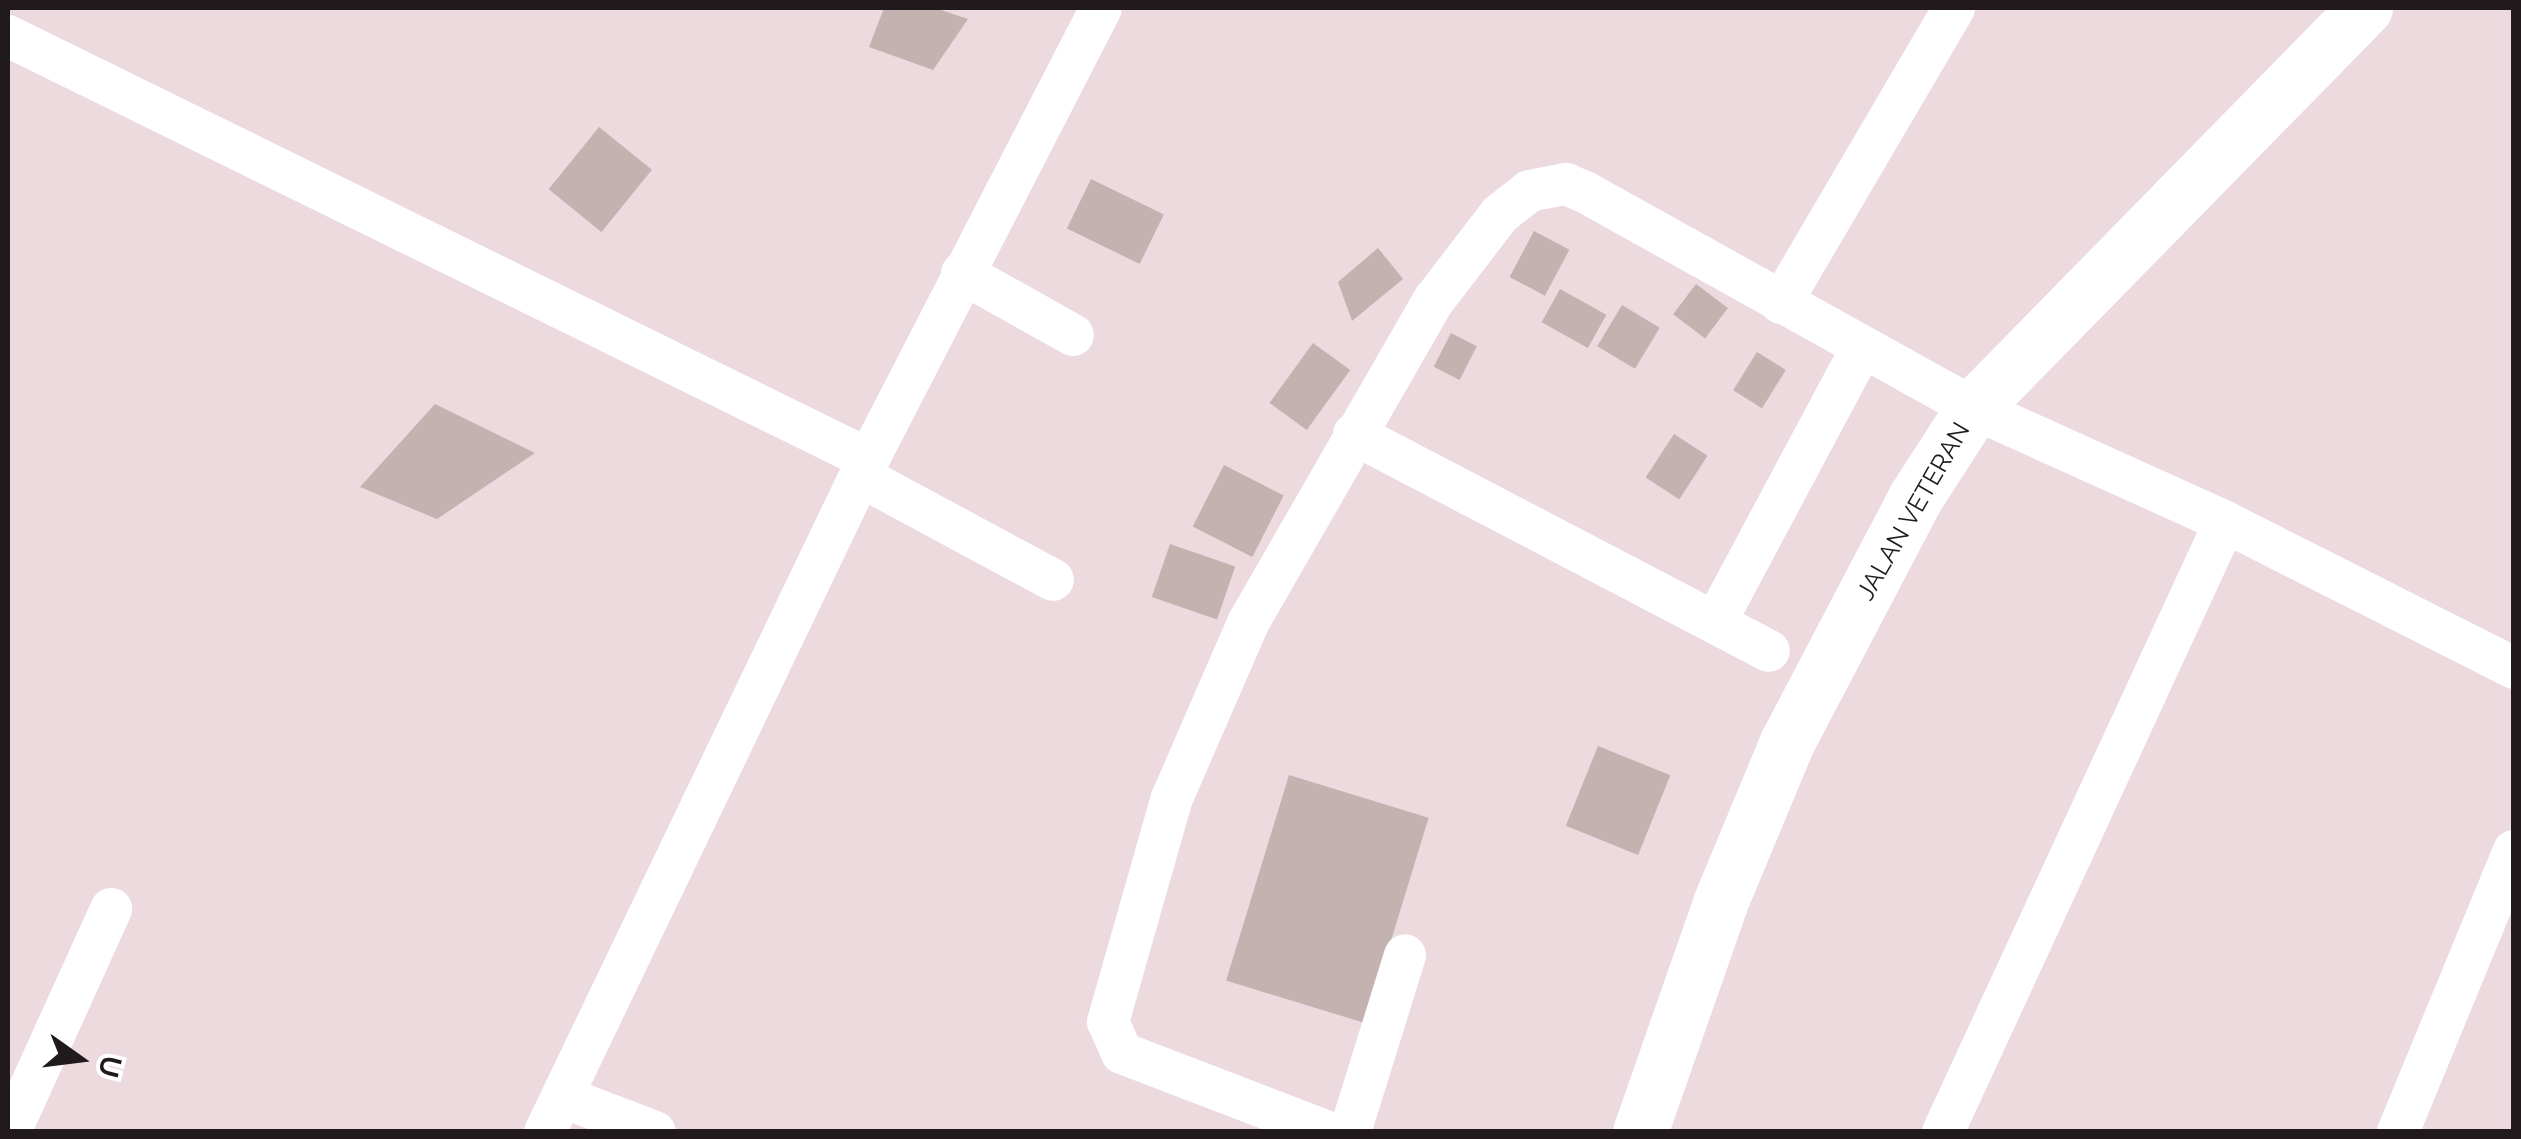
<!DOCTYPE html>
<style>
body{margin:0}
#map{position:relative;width:2521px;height:1139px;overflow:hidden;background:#ecdadf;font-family:Raleway,sans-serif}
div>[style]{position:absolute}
.building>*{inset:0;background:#c3b2af;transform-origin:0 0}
.minor>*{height:42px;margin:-21px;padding:0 21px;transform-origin:21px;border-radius:21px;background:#fff}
.major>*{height:55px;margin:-27.5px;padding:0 27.5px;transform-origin:27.5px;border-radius:27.5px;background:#fff}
span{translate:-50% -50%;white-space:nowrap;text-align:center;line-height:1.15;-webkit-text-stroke:9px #fff;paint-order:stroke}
.street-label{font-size:25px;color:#201a1c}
.frame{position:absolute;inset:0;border:10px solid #201a1c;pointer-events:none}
.north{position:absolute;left:30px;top:1009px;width:100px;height:100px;-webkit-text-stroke:8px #fff;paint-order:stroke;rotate:104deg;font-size:28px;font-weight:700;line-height:40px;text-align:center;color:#201a1c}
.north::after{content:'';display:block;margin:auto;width:35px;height:45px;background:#201a1c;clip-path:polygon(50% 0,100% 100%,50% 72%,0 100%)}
</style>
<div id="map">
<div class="building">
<i style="clip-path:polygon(884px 8px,935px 8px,968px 19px,933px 70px,869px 47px)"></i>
<i style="left:599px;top:127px;width:68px;height:80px;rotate:39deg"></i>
<i style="left:1091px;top:179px;width:81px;height:55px;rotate:26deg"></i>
<i style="left:1534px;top:231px;width:40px;height:52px;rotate:28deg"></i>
<i style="clip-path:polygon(1378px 248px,1403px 279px,1352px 321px,1338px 282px)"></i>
<i style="left:1696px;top:284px;width:40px;height:38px;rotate:37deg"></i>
<i style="left:1560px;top:289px;width:53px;height:38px;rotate:29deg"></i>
<i style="left:1622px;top:305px;width:44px;height:48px;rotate:31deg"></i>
<i style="left:1451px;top:333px;width:29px;height:38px;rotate:27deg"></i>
<i style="left:1313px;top:343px;width:46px;height:74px;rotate:36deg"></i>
<i style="left:1757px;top:352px;width:34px;height:45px;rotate:32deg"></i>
<i style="clip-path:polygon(435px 404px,535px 453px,437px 519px,360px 487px)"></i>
<i style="left:1674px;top:434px;width:40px;height:52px;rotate:33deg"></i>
<i style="left:1224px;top:465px;width:67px;height:69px;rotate:27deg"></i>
<i style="left:1170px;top:544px;width:69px;height:56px;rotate:19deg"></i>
<i style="left:1598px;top:746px;width:78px;height:86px;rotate:22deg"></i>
<i style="left:1289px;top:775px;width:146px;height:215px;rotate:17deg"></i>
</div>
<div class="minor">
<i style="left:8px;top:36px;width:958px;rotate:26.19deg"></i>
<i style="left:962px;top:273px;width:127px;rotate:29.2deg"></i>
<i style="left:1781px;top:303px;width:342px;rotate:-59.6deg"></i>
<i style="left:1354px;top:434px;width:468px;rotate:27.6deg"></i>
<i style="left:860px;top:476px;width:219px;rotate:28.3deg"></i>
<i style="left:1716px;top:621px;width:310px;rotate:-61.9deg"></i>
<i style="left:563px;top:1097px;width:98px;rotate:20.8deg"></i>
<i style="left:10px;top:1132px;width:245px;rotate:-65.6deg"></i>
<i style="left:545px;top:1132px;width:728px;rotate:-64.35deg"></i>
<i style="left:860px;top:476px;width:526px;rotate:-62.75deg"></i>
<i style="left:1328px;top:1132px;width:221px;rotate:-159deg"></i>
<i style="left:1122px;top:1053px;width:34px;rotate:-114deg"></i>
<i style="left:1108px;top:1022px;width:233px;rotate:-74.1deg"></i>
<i style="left:1172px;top:798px;width:191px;rotate:-66.5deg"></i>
<i style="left:1248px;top:623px;width:373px;rotate:-60.1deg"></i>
<i style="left:1434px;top:300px;width:108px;rotate:-52.5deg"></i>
<i style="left:1500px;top:214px;width:37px;rotate:-38deg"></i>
<i style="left:1529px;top:191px;width:38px;rotate:-11deg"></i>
<i style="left:1566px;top:184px;width:21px;rotate:23deg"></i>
<i style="left:1585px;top:192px;width:444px;rotate:29.1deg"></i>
<i style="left:1973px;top:408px;width:277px;rotate:24.3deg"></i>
<i style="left:2225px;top:522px;width:324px;rotate:26.8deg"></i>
<i style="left:1350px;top:1132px;width:185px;rotate:-72.7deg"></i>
<i style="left:1943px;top:1132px;width:672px;rotate:-65.19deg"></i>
<i style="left:2398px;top:1132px;width:304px;rotate:-67.6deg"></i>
</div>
<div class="major">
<i style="left:1640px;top:1132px;width:243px;rotate:-70.7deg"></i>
<i style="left:1720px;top:903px;width:174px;rotate:-67.4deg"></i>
<i style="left:1787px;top:742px;width:276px;rotate:-62.3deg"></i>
<i style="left:1915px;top:498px;width:107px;rotate:-57.2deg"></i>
<i style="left:1973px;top:408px;width:560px;rotate:-45.58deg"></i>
</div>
<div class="street-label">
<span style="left:1913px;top:511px;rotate:-60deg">JALAN VETERAN</span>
</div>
<div class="frame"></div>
<div class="north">U</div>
</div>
